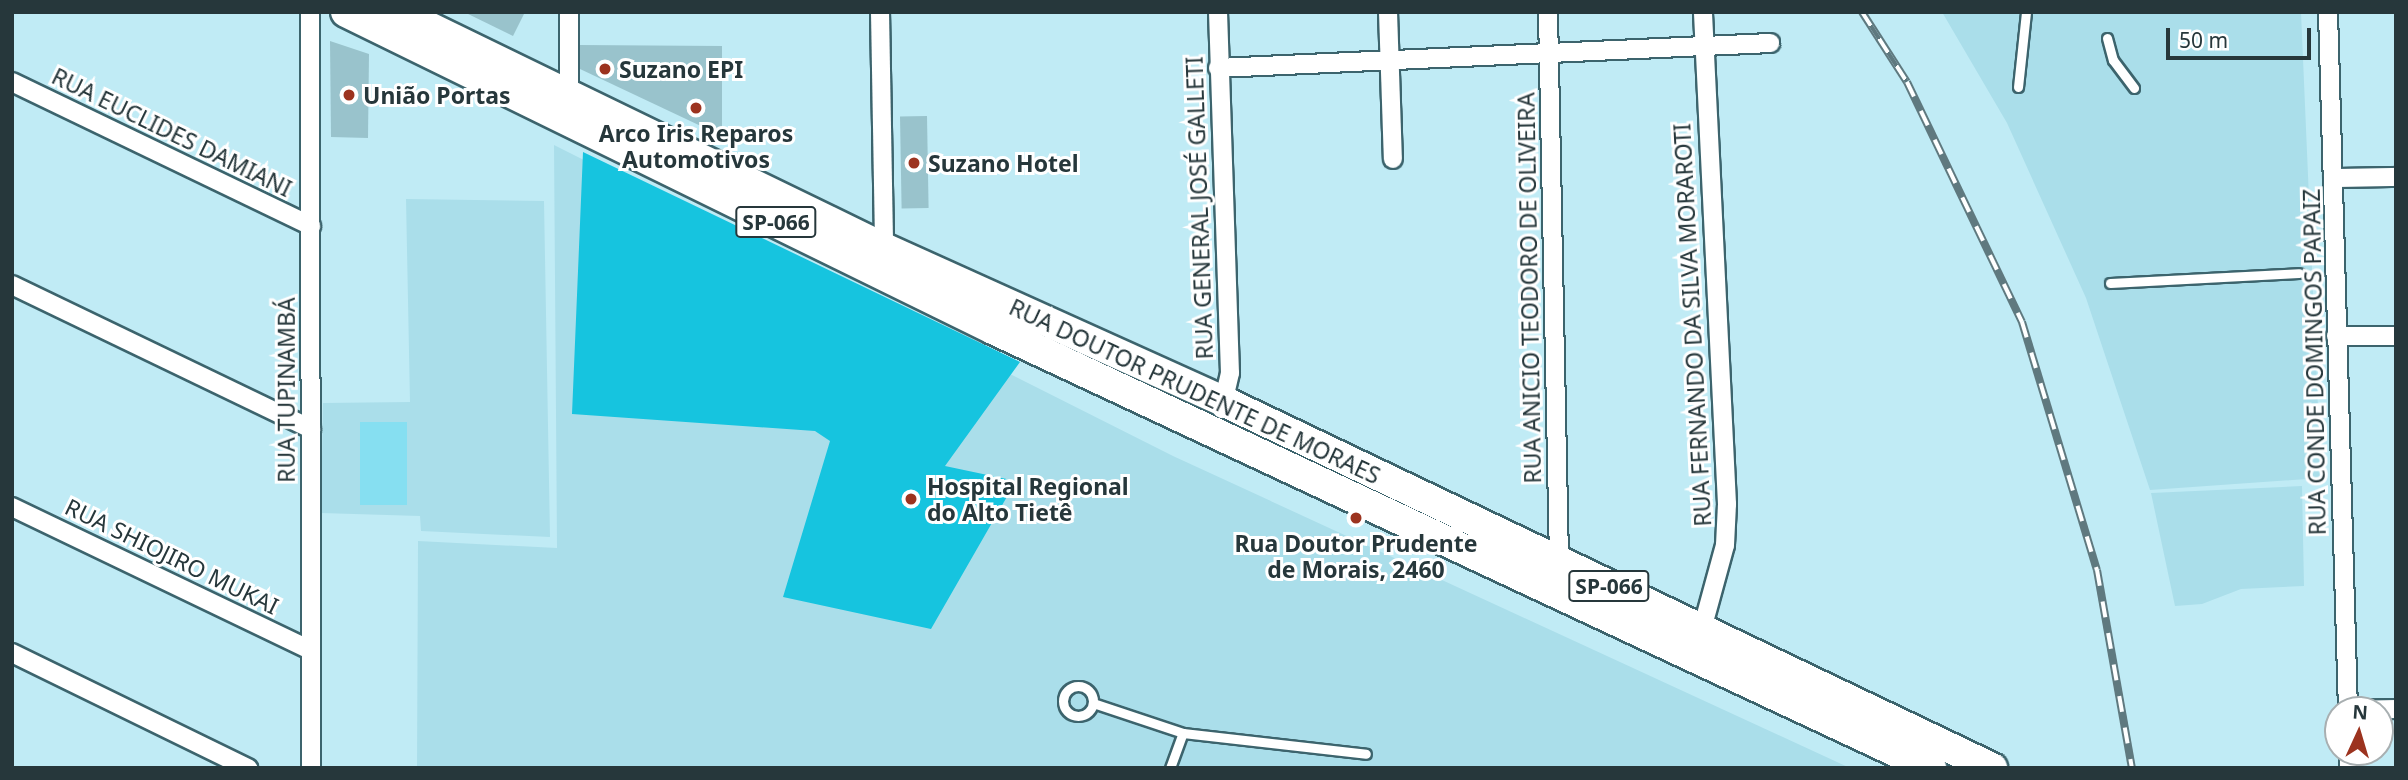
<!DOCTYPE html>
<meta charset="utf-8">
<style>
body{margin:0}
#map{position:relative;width:2408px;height:780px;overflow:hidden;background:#c0ebf5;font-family:"Noto Sans",sans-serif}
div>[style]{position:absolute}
.built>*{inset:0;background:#aadeea}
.green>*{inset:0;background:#86dff1;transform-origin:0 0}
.forest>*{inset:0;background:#16c4df}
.building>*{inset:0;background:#99c3cc;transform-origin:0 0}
.roads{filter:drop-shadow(2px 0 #3c646d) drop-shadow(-2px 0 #3c646d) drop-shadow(0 2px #3c646d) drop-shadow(0 -2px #3c646d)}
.service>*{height:9px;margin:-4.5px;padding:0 4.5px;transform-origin:4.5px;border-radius:4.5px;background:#fff}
.service>.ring{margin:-4.5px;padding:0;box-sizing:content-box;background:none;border:9px solid #fff;border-radius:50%}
.minor>*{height:18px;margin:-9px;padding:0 9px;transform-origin:9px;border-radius:9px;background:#fff}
.trunk>*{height:30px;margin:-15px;padding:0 15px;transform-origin:15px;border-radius:15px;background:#fff}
.rail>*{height:8px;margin-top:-4px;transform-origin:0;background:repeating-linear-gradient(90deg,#fff 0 16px,#5f797f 0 32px);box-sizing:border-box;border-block:2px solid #5f797f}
.dots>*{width:19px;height:19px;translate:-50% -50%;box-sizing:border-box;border:4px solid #fff;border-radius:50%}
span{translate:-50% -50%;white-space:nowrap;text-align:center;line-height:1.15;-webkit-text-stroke:6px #fff;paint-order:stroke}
.shield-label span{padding:2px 5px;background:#fff;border:2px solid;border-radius:5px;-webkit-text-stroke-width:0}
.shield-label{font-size:21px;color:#26373b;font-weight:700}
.poi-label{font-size:23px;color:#26373b;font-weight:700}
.left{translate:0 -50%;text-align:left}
.street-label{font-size:23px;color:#26373b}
.frame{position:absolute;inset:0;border:14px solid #26373b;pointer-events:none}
.north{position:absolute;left:2324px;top:696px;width:70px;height:70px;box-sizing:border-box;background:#fff;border:2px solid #a8afb1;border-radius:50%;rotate:4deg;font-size:19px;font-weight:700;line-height:28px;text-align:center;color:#26373b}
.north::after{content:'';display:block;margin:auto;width:24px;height:32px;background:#9c331f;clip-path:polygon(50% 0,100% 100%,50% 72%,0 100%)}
.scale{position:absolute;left:2166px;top:28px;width:145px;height:32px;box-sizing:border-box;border:4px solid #26373b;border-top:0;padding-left:9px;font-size:21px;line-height:24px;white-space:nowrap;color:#26373b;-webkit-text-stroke:5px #fff;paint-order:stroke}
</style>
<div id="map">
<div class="built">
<i style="clip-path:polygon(1942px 12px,2301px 12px,2321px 478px,2150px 490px,2086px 298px,2007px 123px)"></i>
<i style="clip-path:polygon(554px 145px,1173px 456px,1850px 768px,417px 768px,418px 541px,557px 548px)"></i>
<i style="clip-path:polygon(406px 199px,544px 201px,550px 537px,421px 531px,420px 516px,321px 513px,323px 403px,410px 402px)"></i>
<i style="clip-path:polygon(2302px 486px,2304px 586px,2241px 589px,2202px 604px,2175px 606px,2151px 493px)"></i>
</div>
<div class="green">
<i style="left:360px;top:422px;width:47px;height:83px"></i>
</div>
<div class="forest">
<i style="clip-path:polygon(583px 152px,1020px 362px,945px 466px,1016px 481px,931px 629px,783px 597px,830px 441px,815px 431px,572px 414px)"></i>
</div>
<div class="building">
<i style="clip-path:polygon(464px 12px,525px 12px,513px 36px)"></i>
<i style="clip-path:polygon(330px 41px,369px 54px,368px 138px,331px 137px)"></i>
<i style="clip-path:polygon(580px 45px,722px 46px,722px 136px,580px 69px)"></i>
<i style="left:927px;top:116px;width:92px;height:27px;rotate:89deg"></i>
</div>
<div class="roads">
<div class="service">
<i style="left:2107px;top:38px;width:23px;rotate:75deg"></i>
<i style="left:2113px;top:60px;width:35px;rotate:53deg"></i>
<i style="left:2018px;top:87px;width:75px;rotate:-83.9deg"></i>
<i style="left:2110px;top:283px;width:189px;rotate:-3deg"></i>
<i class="ring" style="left:1063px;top:686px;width:21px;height:21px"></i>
<i style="left:1093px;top:703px;width:95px;rotate:18.4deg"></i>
<i style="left:1183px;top:733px;width:184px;rotate:6.5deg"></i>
<i style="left:1170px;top:768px;width:37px;rotate:-70deg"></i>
</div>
<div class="minor">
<i style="left:310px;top:12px;width:756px;rotate:89.92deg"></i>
<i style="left:880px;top:12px;width:236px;rotate:89deg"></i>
<i style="left:1218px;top:12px;width:361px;rotate:88.1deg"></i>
<i style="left:1230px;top:373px;width:37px;rotate:103deg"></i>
<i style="left:1388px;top:12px;width:147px;rotate:88.1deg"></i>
<i style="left:1548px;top:12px;width:550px;rotate:88.85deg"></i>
<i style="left:2328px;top:12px;width:698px;rotate:88.36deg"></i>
<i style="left:1218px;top:68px;width:553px;rotate:-2.59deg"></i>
<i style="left:12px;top:82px;width:332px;rotate:25.7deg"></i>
<i style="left:569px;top:97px;width:85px;rotate:-90deg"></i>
<i style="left:2333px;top:178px;width:63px;rotate:-0.9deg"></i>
<i style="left:12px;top:285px;width:332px;rotate:25.7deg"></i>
<i style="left:2336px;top:336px;width:60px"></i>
<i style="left:12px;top:507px;width:331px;rotate:25.6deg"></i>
<i style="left:1701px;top:633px;width:91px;rotate:-74.7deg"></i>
<i style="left:1725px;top:545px;width:41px;rotate:-87.2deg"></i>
<i style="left:1727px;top:504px;width:493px;rotate:-92.8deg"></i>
<i style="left:12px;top:653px;width:263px;rotate:26deg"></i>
<i style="left:2349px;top:710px;width:47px;rotate:-1.2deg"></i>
<i style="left:2349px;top:752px;width:16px;rotate:90deg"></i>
</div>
<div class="trunk">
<i style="left:346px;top:12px;width:720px;rotate:26.1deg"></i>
<i style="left:993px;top:329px;width:1036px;rotate:25.08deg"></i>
<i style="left:398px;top:12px;width:540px;rotate:25.9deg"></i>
<i style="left:884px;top:248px;width:376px;rotate:24.3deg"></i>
<i style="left:1227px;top:403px;width:848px;rotate:25.51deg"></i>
</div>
</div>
<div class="rail">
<i style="left:1862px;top:12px;width:83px;rotate:57.3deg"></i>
<i style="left:1907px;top:82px;width:266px;rotate:64.4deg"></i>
<i style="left:2022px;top:322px;width:259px;rotate:73.2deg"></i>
<i style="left:2097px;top:570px;width:201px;rotate:80deg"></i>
</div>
<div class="dots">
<i style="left:605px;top:69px;background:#9c331f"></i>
<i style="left:349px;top:95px;background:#9c331f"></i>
<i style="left:696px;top:108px;background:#9c331f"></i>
<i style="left:914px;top:163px;background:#9c331f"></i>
<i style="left:911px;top:499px;background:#9c331f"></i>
<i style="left:1356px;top:518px;background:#9c331f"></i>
</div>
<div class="shield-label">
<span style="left:776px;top:222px">SP-066</span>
<span style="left:1609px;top:586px">SP-066</span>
</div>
<div class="poi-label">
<span class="left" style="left:619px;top:69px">Suzano EPI</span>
<span class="left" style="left:363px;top:95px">União Portas</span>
<span style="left:696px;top:146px">Arco Iris Reparos<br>Automotivos</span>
<span class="left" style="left:928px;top:163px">Suzano Hotel</span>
<span class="left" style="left:927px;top:499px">Hospital Regional<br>do Alto Tietê</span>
<span style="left:1356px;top:556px">Rua Doutor Prudente<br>de Morais, 2460</span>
</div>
<div class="street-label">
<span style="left:172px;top:132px;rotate:26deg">RUA EUCLIDES DAMIANI</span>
<span style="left:1199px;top:208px;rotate:-92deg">RUA GENERAL JOSÉ GALLETI</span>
<span style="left:1529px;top:288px;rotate:-91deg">RUA ANICIO TEODORO DE OLIVEIRA</span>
<span style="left:1692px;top:325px;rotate:-93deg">RUA FERNANDO DA SILVA MORAROTI</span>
<span style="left:2314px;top:362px;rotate:-91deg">RUA CONDE DOMINGOS PAPAIZ</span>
<span style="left:286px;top:390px;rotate:-90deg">RUA TUPINAMBÁ</span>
<span style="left:1195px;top:391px;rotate:25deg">RUA DOUTOR PRUDENTE DE MORAES</span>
<span style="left:172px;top:556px;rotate:26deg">RUA SHIOJIRO MUKAI</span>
</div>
<div class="frame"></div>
<div class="north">N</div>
<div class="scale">50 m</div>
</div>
